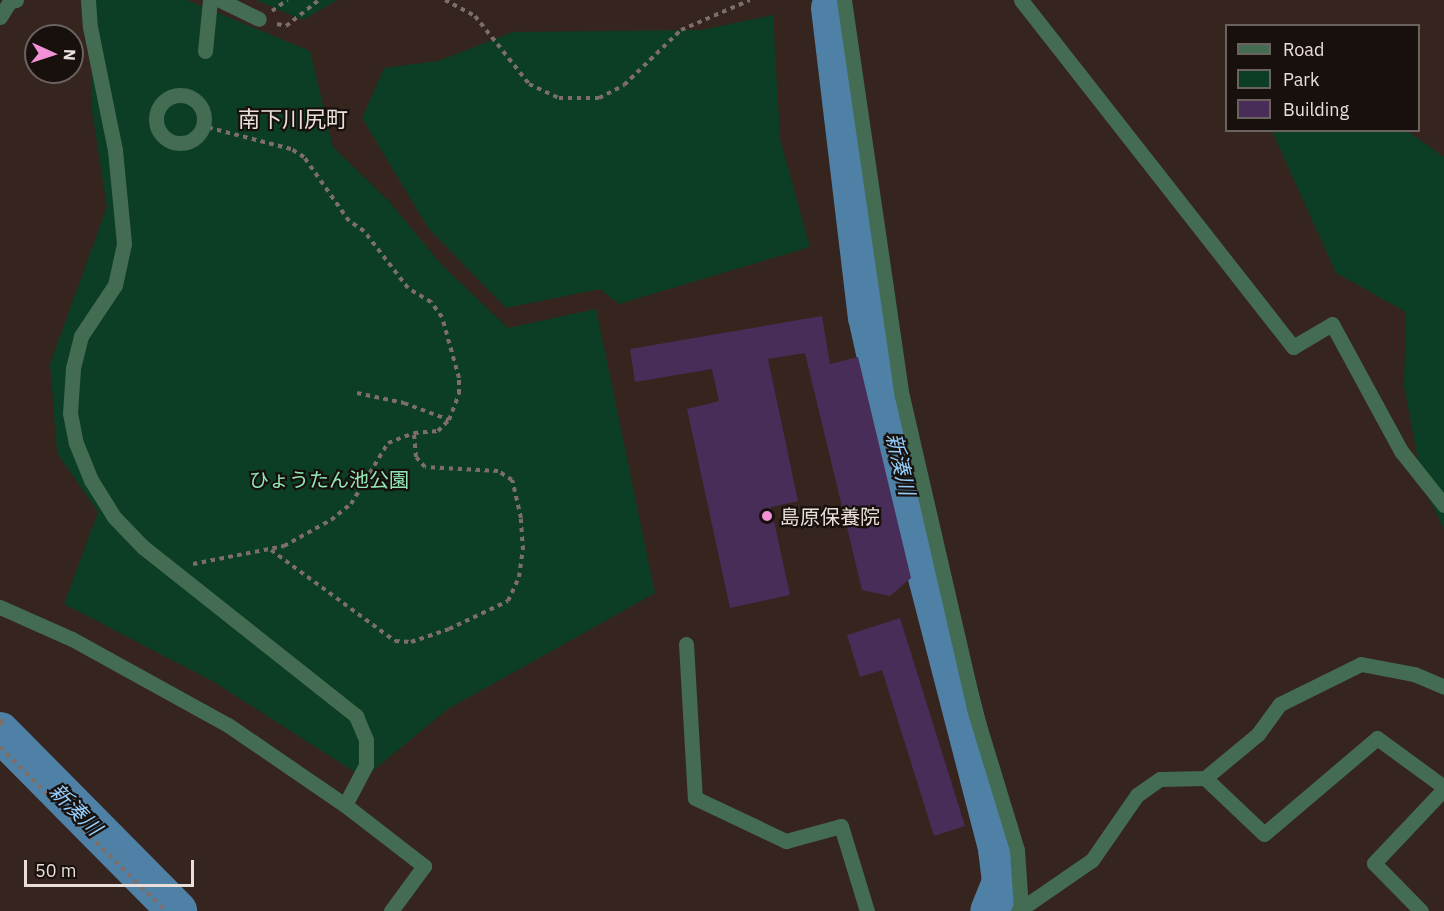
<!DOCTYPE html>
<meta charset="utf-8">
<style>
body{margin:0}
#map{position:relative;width:1444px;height:911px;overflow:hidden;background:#36241e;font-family:"IBM Plex Sans","Noto Sans JP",sans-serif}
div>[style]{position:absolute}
.green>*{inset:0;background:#0c3e26}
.river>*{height:40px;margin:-20px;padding:0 20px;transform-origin:20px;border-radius:20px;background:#4f80a6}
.building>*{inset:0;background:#482d59}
.path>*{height:4px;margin-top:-2px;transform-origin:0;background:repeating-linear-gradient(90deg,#7d6e69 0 4.5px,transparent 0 9px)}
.minor>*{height:15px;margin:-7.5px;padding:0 7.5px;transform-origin:7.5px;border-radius:7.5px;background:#436c52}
.minor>.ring{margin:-7.5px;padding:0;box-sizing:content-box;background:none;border:15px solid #436c52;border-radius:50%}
.dots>*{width:16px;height:16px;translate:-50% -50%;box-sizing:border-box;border:3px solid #17100d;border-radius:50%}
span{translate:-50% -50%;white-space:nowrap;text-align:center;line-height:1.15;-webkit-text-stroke:4.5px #17100d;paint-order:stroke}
.park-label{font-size:20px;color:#8fe6b4}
.poi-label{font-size:20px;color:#eadeda}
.left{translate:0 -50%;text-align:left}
.water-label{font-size:21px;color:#93ccfa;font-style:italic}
.quarter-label{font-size:22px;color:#eadeda}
.legend{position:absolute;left:1225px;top:24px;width:195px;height:108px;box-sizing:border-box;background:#17100d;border:2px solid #6b625f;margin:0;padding:8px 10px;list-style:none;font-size:18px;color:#eadeda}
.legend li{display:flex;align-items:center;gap:12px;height:30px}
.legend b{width:30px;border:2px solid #6b625f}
.north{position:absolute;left:24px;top:24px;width:60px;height:60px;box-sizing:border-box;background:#17100d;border:2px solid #6b625f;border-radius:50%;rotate:93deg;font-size:16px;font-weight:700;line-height:24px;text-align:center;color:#eadeda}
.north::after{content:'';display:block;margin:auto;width:21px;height:27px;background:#f391d6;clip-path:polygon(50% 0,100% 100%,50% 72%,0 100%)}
.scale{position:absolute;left:24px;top:860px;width:170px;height:27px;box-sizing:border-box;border:3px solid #eadeda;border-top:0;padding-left:8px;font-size:18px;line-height:21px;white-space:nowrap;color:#eadeda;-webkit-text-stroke:4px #17100d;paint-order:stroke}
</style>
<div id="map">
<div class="green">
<i style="clip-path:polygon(90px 0,187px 0,310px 51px,333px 147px,388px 200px,442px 265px,508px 328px,596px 309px,655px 593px,448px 709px,364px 778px,214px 682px,64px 604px,98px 512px,57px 453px,50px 364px,107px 207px,92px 111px)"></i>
<i style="clip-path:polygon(256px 0,337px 0,303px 20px)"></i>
<i style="clip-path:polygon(773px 15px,780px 139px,810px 247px,619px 304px,600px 289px,506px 308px,428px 228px,362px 118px,384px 68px,438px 61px,513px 32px,701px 30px)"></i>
<i style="clip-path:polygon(1272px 131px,1407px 131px,1444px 157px,1444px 529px,1423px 486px,1404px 386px,1406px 312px,1336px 273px)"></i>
</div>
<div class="river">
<i style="left:831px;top:8px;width:311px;rotate:83.2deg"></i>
<i style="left:868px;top:317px;width:219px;rotate:77.4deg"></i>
<i style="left:916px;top:531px;width:328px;rotate:75.5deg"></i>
<i style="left:998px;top:849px;width:33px;rotate:83deg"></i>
<i style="left:1002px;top:882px;width:31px;rotate:112deg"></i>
<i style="left:0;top:732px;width:252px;rotate:45.3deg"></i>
</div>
<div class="building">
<i style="clip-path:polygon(822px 316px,830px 364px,858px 357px,911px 578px,890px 596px,862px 590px,805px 353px,768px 359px,798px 501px,771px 507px,790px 595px,730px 608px,687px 409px,719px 401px,712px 369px,635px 382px,630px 349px)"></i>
<i style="clip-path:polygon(900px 618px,965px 826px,934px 836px,882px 670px,860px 677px,847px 635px)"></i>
</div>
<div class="path">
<i style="left:445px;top:0;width:34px;rotate:28deg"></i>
<i style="left:475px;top:16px;width:87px;rotate:51.5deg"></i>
<i style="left:529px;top:84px;width:33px;rotate:25deg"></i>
<i style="left:559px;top:98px;width:40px"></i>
<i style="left:599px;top:98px;width:28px;rotate:-27deg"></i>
<i style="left:624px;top:85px;width:79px;rotate:-44deg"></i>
<i style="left:681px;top:30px;width:75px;rotate:-23.5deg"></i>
<i style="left:272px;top:11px;width:19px;rotate:-36deg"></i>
<i style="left:277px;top:24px;width:9px;rotate:13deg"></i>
<i style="left:286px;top:26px;width:42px;rotate:-38.2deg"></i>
<i style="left:357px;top:393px;width:48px;rotate:12deg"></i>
<i style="left:404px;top:403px;width:48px;rotate:20.7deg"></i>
<i style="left:271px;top:550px;width:154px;rotate:36.3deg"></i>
<i style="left:395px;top:641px;width:16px;rotate:4deg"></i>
<i style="left:411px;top:642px;width:40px;rotate:-18.9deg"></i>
<i style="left:449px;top:629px;width:65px;rotate:-25.4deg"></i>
<i style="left:508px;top:601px;width:26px;rotate:-65deg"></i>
<i style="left:519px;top:577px;width:27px;rotate:-82deg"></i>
<i style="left:523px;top:550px;width:32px;rotate:-94deg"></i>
<i style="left:521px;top:518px;width:39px;rotate:-103deg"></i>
<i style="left:512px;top:480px;width:17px;rotate:-147deg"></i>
<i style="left:498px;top:471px;width:73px;rotate:-176.9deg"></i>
<i style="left:425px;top:467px;width:13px;rotate:-132deg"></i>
<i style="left:416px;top:457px;width:24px;rotate:-95deg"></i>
<i style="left:193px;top:564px;width:93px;rotate:-11.2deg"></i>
<i style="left:284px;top:546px;width:54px;rotate:-29deg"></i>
<i style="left:331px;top:520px;width:26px;rotate:-39deg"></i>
<i style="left:351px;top:504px;width:71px;rotate:-58.8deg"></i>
<i style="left:388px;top:443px;width:28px;rotate:-21deg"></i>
<i style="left:414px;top:433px;width:24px;rotate:-5deg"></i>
<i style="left:438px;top:431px;width:16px;rotate:-45deg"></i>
<i style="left:449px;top:420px;width:28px;rotate:-69deg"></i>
<i style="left:459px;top:394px;width:16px;rotate:-90deg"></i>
<i style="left:459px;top:378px;width:63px;rotate:-105.6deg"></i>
<i style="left:442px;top:317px;width:19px;rotate:-126deg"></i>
<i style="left:431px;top:302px;width:27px;rotate:-149deg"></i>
<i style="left:408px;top:288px;width:72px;rotate:-127.7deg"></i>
<i style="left:364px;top:231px;width:18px;rotate:-146deg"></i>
<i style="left:349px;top:221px;width:78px;rotate:-125.1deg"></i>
<i style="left:304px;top:157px;width:15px;rotate:-148deg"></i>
<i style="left:291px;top:149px;width:91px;rotate:-165.4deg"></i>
<i style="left:0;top:719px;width:4px;rotate:45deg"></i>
<i style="left:3px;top:722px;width:4px;rotate:135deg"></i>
<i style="left:0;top:747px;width:233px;rotate:44.7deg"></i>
</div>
<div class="minor">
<i style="left:88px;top:0;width:27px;rotate:86deg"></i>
<i style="left:90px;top:27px;width:126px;rotate:78.5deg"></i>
<i style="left:115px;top:150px;width:94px;rotate:84.5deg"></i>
<i style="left:124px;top:244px;width:42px;rotate:102.4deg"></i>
<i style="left:115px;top:285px;width:61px;rotate:123.7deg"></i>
<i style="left:81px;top:336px;width:34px;rotate:104deg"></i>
<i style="left:73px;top:369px;width:44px;rotate:93.9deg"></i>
<i style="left:70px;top:413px;width:31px;rotate:79deg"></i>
<i style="left:76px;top:443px;width:40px;rotate:68deg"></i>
<i style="left:91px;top:480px;width:44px;rotate:58.1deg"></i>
<i style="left:114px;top:517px;width:42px;rotate:46deg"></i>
<i style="left:143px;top:547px;width:272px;rotate:38.4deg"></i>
<i style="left:356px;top:716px;width:26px;rotate:67deg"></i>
<i style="left:366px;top:740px;width:25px;rotate:90deg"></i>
<i style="left:366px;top:765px;width:45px;rotate:117.7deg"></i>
<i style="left:220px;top:0;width:43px;rotate:26deg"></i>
<i style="left:844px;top:0;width:400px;rotate:81.7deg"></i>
<i style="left:902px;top:396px;width:321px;rotate:77deg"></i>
<i style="left:974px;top:709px;width:147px;rotate:73deg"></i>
<i style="left:1017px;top:850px;width:59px;rotate:86.1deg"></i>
<i style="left:1021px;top:0;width:441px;rotate:51.9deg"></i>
<i style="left:1293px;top:347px;width:45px;rotate:-30.5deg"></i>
<i style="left:1332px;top:324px;width:145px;rotate:61.5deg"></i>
<i style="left:1401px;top:451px;width:69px;rotate:51.5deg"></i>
<i style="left:0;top:17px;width:19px;rotate:-58deg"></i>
<i style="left:10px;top:1px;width:6px;rotate:-9deg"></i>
<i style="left:205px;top:51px;width:51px;rotate:-84.4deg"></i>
<i class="ring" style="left:156px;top:95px;width:33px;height:33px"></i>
<i style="left:0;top:607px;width:79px;rotate:24deg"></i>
<i style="left:72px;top:639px;width:178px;rotate:28.9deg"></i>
<i style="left:228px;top:725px;width:142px;rotate:34.4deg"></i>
<i style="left:345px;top:805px;width:100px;rotate:37.7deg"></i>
<i style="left:424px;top:866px;width:56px;rotate:126.3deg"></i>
<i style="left:686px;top:644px;width:154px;rotate:86.7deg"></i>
<i style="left:695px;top:798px;width:101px;rotate:25.3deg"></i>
<i style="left:786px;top:841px;width:57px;rotate:-15.3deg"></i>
<i style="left:841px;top:826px;width:89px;rotate:73deg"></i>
<i style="left:1205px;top:778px;width:69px;rotate:-39.7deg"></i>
<i style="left:1258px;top:734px;width:37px;rotate:-54deg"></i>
<i style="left:1280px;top:704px;width:90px;rotate:-26.3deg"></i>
<i style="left:1361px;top:664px;width:54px;rotate:10.7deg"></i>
<i style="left:1414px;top:674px;width:33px;rotate:23deg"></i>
<i style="left:1018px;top:911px;width:90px;rotate:-34.6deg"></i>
<i style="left:1092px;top:860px;width:79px;rotate:-55.3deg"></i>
<i style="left:1137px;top:795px;width:28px;rotate:-35deg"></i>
<i style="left:1160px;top:779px;width:45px;rotate:-1.3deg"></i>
<i style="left:1205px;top:778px;width:81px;rotate:43.5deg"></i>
<i style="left:1264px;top:834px;width:148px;rotate:-40.3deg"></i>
<i style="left:1377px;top:738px;width:83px;rotate:36.2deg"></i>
<i style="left:1421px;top:911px;width:67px;rotate:-134.4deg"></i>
<i style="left:1374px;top:863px;width:102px;rotate:-46.6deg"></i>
</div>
<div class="dots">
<i style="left:767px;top:516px;background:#f391d6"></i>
</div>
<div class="park-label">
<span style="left:329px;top:479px">ひょうたん池公園</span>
</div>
<div class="poi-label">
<span class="left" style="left:780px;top:516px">島原保養院</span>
</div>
<div class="water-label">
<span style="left:901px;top:464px;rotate:77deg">新湊川</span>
<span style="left:76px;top:809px;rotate:45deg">新湊川</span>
</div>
<div class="quarter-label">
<span style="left:293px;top:119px">南下川尻町</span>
</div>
<ul class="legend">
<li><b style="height:8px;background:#436c52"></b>Road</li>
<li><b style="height:16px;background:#0c3e26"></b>Park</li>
<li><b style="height:16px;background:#482d59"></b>Building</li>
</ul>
<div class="north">N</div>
<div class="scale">50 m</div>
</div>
